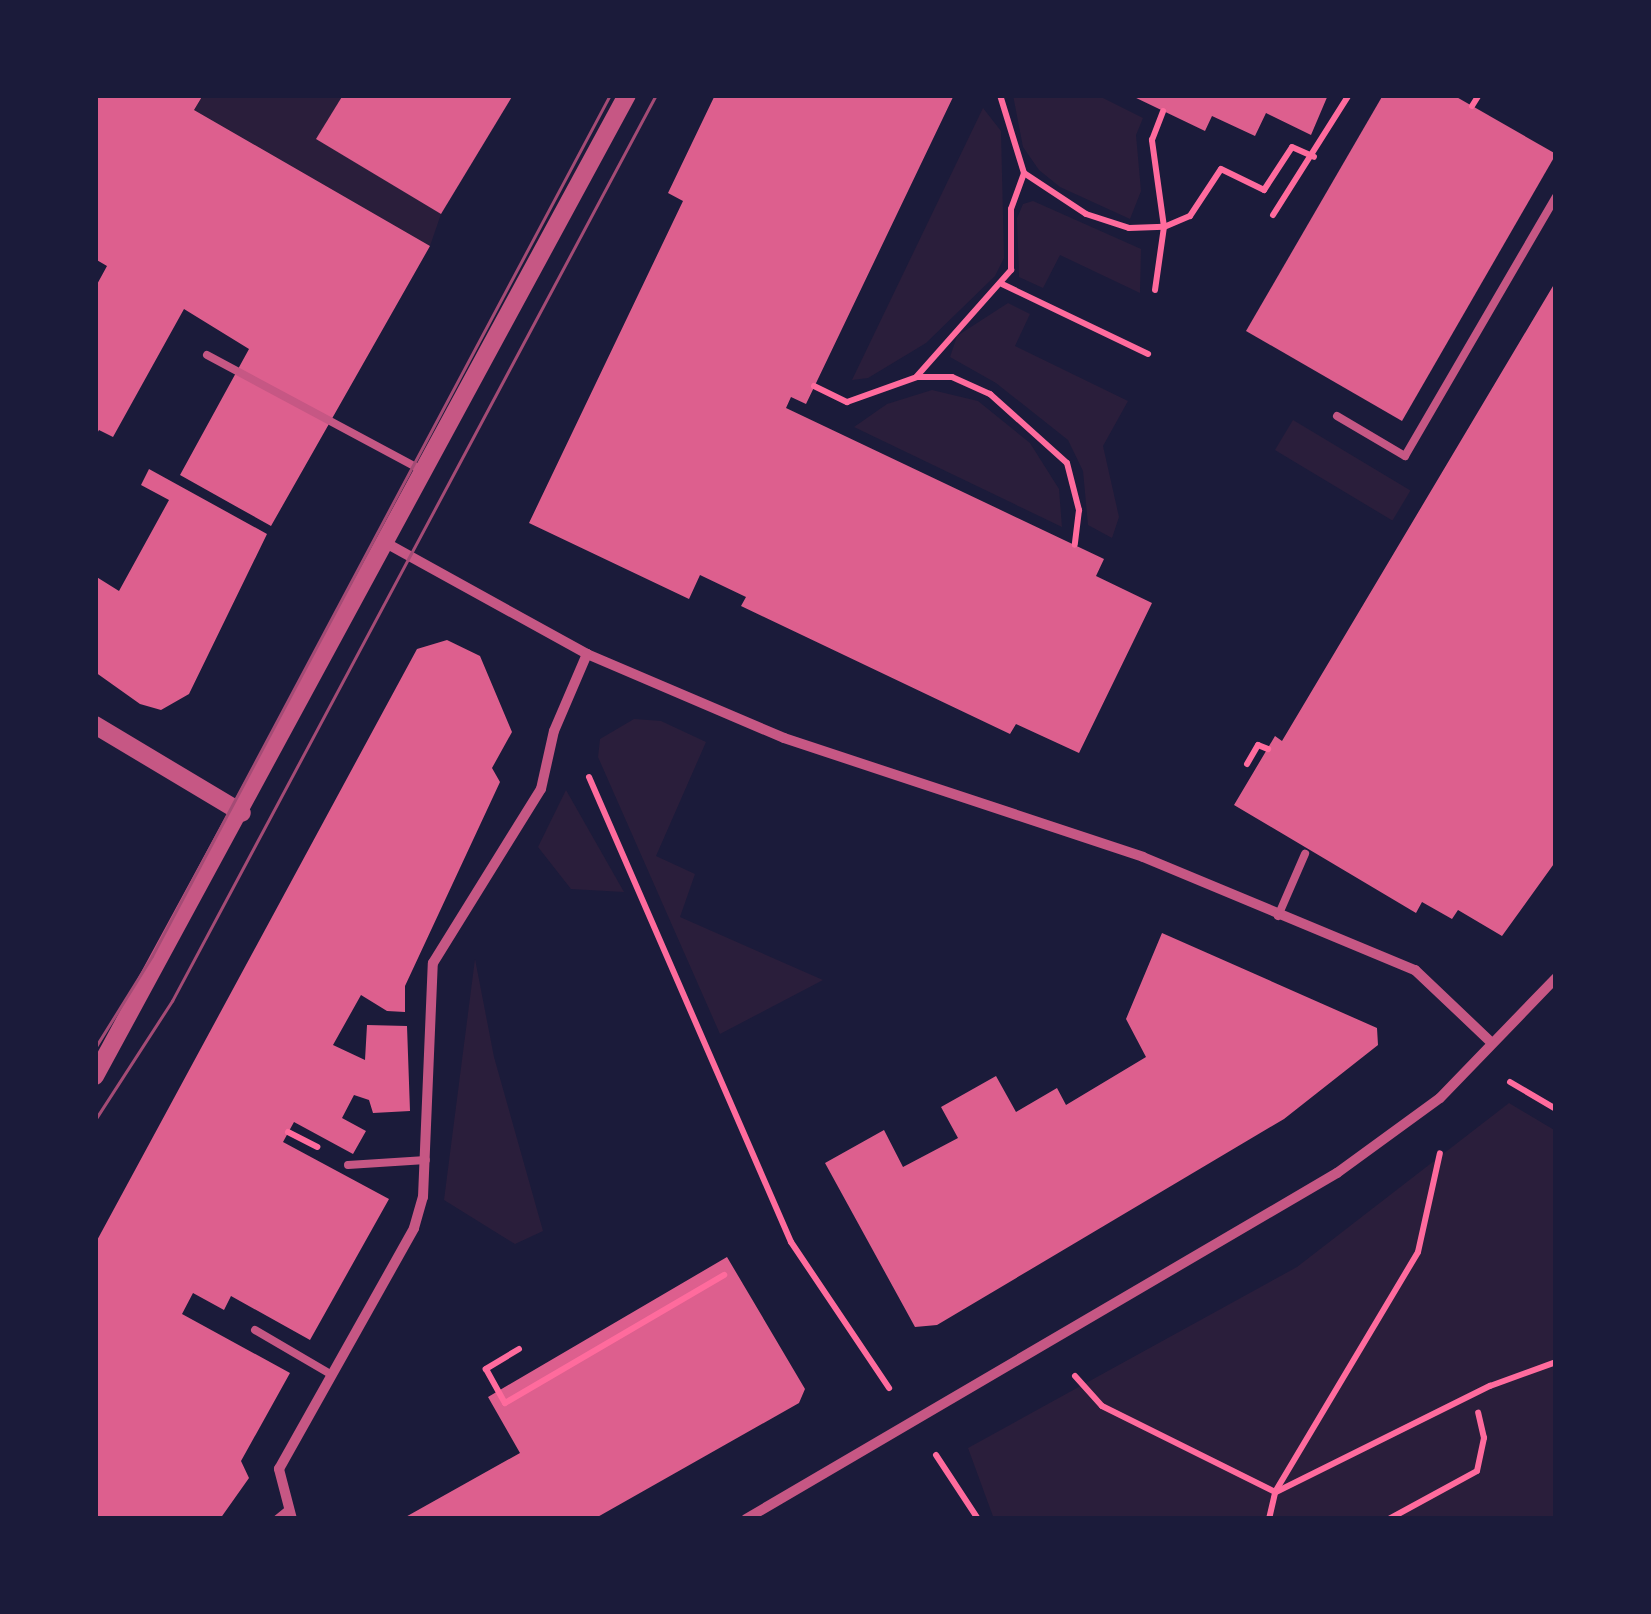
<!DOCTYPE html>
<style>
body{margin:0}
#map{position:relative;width:1651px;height:1614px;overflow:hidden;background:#1b1b3a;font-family:"DejaVu Sans",sans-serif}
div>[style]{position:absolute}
.green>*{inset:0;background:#2a1e3b;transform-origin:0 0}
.building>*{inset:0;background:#dd5f8e}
.path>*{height:6px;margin:-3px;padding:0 3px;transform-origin:3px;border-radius:3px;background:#ff6b9d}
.service>*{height:8px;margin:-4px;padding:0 4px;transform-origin:4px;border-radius:4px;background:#c65784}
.minor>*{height:10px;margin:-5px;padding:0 5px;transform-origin:5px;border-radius:5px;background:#c65784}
.tertiary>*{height:18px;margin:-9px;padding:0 9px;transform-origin:9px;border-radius:9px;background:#c65784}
.tram>*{height:2.5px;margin:-1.25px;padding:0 1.25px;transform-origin:1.25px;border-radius:1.25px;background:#a44b75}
span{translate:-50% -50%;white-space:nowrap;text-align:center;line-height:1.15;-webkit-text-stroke:10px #1b1b3a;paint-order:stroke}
.frame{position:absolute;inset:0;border:98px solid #1b1b3a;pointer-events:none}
</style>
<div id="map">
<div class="green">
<i style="clip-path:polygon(203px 95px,343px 95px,317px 139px,441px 214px,430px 246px,194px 110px)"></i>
<i style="clip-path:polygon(1013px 95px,1097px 95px,1143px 118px,1136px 135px,1141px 191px,1130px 219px,1060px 187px,1039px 170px,1023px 147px)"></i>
<i style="clip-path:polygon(983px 108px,1001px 131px,1004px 258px,995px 276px,926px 343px,868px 378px,852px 380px)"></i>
<i style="clip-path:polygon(1033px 201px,1141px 249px,1140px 293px,1060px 255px,1043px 288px,1019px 277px,1017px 218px,1023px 204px)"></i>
<i style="clip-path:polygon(1008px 303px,1030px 314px,1015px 346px,1128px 401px,1103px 446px,1119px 517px,1112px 538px,1088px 525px,1083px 471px,1068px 440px,996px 383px,950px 357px,957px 336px)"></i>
<i style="clip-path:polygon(932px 390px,978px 401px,1030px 443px,1059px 489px,1062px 527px,854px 427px,887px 404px)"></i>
<i style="left:1293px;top:420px;width:137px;height:35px;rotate:31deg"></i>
<i style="clip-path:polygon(634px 719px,661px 721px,706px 742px,656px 856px,695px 874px,680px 917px,823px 980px,720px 1034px,598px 757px,600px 739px)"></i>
<i style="clip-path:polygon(566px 790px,624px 892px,571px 889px,538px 847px)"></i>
<i style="clip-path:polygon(475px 959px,494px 1057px,543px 1231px,515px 1244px,444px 1200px)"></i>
<i style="clip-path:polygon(1509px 1103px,1556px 1131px,1556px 1519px,994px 1519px,968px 1448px,1297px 1267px)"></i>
</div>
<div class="building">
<i style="clip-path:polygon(95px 95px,203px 95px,194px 110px,430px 246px,271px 526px,180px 475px,249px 349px,184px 309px,113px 437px,99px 430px,95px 437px,95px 288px,107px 266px,95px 259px)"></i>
<i style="clip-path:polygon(343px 95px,513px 95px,441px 214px,316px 139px)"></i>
<i style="clip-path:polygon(715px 95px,954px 95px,806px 404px,791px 397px,786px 408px,1104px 559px,1096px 576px,1152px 603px,1079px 753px,1016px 724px,1010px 734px,741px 606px,746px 597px,700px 575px,689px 599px,529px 523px,683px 201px,668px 193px)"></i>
<i style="clip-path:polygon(1130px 95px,1328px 95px,1311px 135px,1266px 113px,1255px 136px,1212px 116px,1205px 131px)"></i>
<i style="clip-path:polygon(1383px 95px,1453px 95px,1556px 154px,1402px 421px,1246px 331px)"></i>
<i style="clip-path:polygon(1556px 281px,1556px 861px,1502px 936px,1458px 910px,1452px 919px,1422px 902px,1416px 913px,1234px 805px,1275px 736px,1282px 741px)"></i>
<i style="clip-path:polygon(149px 469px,267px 534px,189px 694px,161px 710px,140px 704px,95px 672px,95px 576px,119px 591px,169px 500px,141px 485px)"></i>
<i style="clip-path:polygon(447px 640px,480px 656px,512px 732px,492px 768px,500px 782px,405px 986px,405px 1012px,387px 1011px,361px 995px,333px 1045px,365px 1060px,367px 1025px,407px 1026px,410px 1111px,373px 1113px,369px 1100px,354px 1095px,342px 1118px,366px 1131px,353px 1154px,294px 1122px,283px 1142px,389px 1199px,310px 1340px,231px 1296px,224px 1310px,193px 1293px,182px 1314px,290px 1373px,241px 1461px,249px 1478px,220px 1519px,95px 1519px,95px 1244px,417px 649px)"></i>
<i style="clip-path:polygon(1162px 933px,1377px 1028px,1378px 1045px,1284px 1119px,937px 1325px,915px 1327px,825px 1163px,884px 1130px,903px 1167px,958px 1138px,941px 1107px,996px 1076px,1016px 1112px,1057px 1088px,1066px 1105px,1146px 1057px,1126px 1019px)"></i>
<i style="clip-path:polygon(727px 1257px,805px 1389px,799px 1403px,594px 1519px,402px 1519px,520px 1453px,488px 1397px)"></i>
</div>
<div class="path">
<i style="left:1000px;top:95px;width:82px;rotate:72.9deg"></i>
<i style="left:1024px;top:173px;width:74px;rotate:33.5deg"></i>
<i style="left:1086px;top:214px;width:45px;rotate:18deg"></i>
<i style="left:1129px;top:228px;width:35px;rotate:-2deg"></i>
<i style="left:1164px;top:227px;width:28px;rotate:-23deg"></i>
<i style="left:1190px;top:216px;width:56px;rotate:-56.6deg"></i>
<i style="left:1221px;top:169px;width:48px;rotate:26deg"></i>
<i style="left:1264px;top:190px;width:51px;rotate:-56.9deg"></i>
<i style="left:1292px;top:147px;width:24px;rotate:24deg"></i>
<i style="left:1472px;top:106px;width:13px;rotate:-58deg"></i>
<i style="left:1273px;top:215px;width:142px;rotate:-57.7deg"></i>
<i style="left:1002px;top:284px;width:162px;rotate:25.6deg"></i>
<i style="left:1155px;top:290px;width:64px;rotate:-81.9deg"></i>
<i style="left:1164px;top:227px;width:88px;rotate:-97.9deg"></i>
<i style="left:1152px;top:140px;width:31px;rotate:-69deg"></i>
<i style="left:917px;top:376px;width:142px;rotate:-48.4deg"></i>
<i style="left:1011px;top:270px;width:61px;rotate:-90deg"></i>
<i style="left:1011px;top:209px;width:38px;rotate:-70deg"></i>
<i style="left:814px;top:386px;width:37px;rotate:26deg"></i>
<i style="left:847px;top:402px;width:74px;rotate:-19.7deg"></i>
<i style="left:917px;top:377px;width:35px"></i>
<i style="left:952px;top:377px;width:42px;rotate:24.1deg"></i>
<i style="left:990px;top:394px;width:103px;rotate:41.9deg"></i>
<i style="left:1067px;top:463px;width:49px;rotate:75.7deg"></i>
<i style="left:1079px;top:510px;width:35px;rotate:97deg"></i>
<i style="left:1247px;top:764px;width:22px;rotate:-60deg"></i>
<i style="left:1258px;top:745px;width:11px;rotate:22deg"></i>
<i style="left:589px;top:777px;width:507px;rotate:66.52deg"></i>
<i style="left:791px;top:1242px;width:176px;rotate:56.1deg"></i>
<i style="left:1510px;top:1082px;width:53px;rotate:30.4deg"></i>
<i style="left:288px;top:1132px;width:33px;rotate:27deg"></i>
<i style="left:519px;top:1349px;width:39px;rotate:149deg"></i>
<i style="left:486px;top:1369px;width:39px;rotate:61deg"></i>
<i style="left:505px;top:1403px;width:254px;rotate:-30.3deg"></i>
<i style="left:1075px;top:1376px;width:40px;rotate:48deg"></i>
<i style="left:1102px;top:1406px;width:193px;rotate:26.4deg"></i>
<i style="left:936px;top:1455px;width:77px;rotate:56.7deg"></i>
<i style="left:1276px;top:1492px;width:239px;rotate:-26.4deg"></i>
<i style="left:1490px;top:1386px;width:70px;rotate:-20deg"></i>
<i style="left:1269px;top:1519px;width:28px;rotate:-77deg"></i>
<i style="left:1275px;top:1492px;width:279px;rotate:-59.2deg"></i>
<i style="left:1418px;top:1252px;width:101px;rotate:-77.5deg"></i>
<i style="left:1389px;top:1519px;width:100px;rotate:-28.6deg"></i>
<i style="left:1477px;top:1471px;width:34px;rotate:-78deg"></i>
<i style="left:1484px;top:1438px;width:26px;rotate:-103deg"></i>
</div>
<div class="service">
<i style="left:207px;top:355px;width:245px;rotate:28.2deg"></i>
<i style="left:1337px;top:416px;width:79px;rotate:30.5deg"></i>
<i style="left:1405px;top:456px;width:300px;rotate:-59.8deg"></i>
<i style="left:1278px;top:916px;width:68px;rotate:-66.5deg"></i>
<i style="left:348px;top:1165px;width:78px;rotate:-3.7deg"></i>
<i style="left:255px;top:1330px;width:89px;rotate:30.3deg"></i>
<i style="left:277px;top:1519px;width:13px;rotate:-39deg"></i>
</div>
<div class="minor">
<i style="left:386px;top:543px;width:230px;rotate:28.9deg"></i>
<i style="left:587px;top:654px;width:214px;rotate:23.1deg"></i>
<i style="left:784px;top:738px;width:378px;rotate:18.3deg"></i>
<i style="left:1143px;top:857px;width:295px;rotate:22.6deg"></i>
<i style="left:1415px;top:970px;width:105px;rotate:43.5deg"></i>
<i style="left:292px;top:1519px;width:52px;rotate:-104.6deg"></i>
<i style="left:279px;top:1469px;width:276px;rotate:-60.7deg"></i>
<i style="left:414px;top:1228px;width:32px;rotate:-74deg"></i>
<i style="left:423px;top:1197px;width:234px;rotate:-87.6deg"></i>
<i style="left:433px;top:963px;width:205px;rotate:-58.2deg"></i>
<i style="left:541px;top:789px;width:59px;rotate:-77.4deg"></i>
<i style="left:554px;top:731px;width:84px;rotate:-66.8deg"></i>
<i style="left:746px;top:1519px;width:685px;rotate:-30.35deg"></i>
<i style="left:1337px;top:1173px;width:127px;rotate:-36.1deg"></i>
<i style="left:1440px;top:1098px;width:167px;rotate:-46deg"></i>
</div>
<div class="tertiary">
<i style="left:95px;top:725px;width:171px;rotate:30.9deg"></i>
<i style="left:95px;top:1076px;width:1116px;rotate:-61.53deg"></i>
</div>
<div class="tram">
<i style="left:95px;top:1048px;width:108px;rotate:-58.2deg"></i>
<i style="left:152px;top:956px;width:975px;rotate:-61.99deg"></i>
<i style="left:95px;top:1120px;width:142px;rotate:-57.1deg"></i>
<i style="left:172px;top:1001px;width:1027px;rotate:-61.89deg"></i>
</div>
<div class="frame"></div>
</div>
